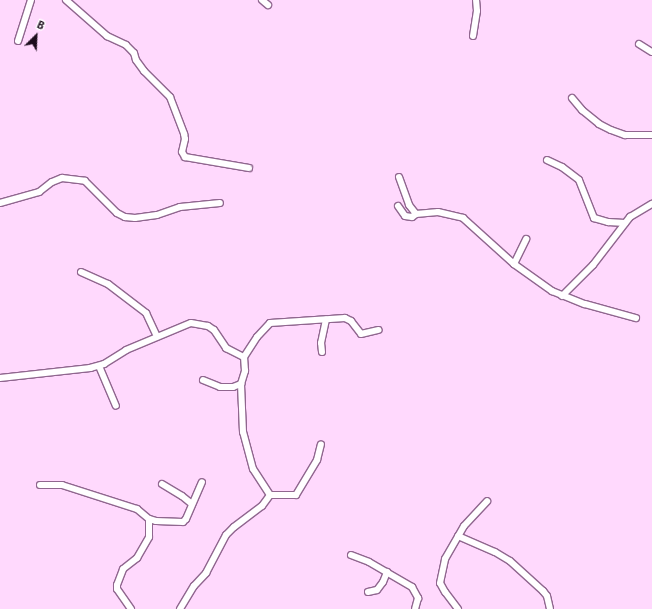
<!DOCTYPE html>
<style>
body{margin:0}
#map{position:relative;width:652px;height:609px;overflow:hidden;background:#ffd9fd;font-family:"PT Sans",sans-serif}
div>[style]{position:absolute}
.roads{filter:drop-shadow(1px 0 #90668f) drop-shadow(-1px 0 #90668f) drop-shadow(0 1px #90668f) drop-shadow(0 -1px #90668f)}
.minor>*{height:6px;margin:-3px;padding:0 3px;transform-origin:3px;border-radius:3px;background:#fff}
span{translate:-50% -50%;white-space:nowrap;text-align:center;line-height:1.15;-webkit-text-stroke:4px #fff;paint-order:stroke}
.north{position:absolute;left:16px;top:16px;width:40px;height:40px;-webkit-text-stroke:3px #fff;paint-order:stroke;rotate:24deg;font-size:11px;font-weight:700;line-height:16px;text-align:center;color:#1c0c1c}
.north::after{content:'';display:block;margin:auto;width:14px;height:18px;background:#1c0c1c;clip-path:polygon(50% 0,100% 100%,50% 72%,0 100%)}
</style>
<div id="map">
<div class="roads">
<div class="minor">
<i style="left:66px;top:0;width:55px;rotate:41.3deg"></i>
<i style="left:107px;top:36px;width:21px;rotate:25deg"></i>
<i style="left:126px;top:45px;width:11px;rotate:45deg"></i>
<i style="left:134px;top:53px;width:7px;rotate:74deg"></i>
<i style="left:136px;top:60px;width:14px;rotate:54deg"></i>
<i style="left:144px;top:71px;width:37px;rotate:45deg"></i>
<i style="left:170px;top:97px;width:40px;rotate:69deg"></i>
<i style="left:184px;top:134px;width:5px;rotate:79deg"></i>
<i style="left:185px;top:139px;width:13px;rotate:103deg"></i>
<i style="left:182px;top:152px;width:6px;rotate:59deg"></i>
<i style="left:185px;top:157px;width:65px;rotate:9.8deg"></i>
<i style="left:262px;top:0;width:8px;rotate:40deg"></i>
<i style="left:473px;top:36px;width:25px;rotate:-81deg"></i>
<i style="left:477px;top:11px;width:11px;rotate:-95deg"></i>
<i style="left:18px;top:41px;width:43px;rotate:-72.4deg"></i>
<i style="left:639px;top:44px;width:15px;rotate:32deg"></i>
<i style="left:572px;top:98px;width:16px;rotate:50deg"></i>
<i style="left:582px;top:110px;width:22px;rotate:39deg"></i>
<i style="left:599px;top:124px;width:13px;rotate:27deg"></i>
<i style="left:611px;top:130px;width:15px;rotate:20deg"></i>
<i style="left:625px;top:135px;width:27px"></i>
<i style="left:547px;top:160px;width:17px;rotate:25deg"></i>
<i style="left:562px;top:167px;width:21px;rotate:37deg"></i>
<i style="left:579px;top:180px;width:41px;rotate:68.5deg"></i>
<i style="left:594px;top:218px;width:15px;rotate:16deg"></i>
<i style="left:608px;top:222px;width:17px;rotate:3deg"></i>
<i style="left:399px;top:177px;width:30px;rotate:70deg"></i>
<i style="left:409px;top:205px;width:11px;rotate:52deg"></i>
<i style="left:416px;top:214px;width:22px;rotate:-5deg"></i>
<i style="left:438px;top:212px;width:26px;rotate:13deg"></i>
<i style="left:463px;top:218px;width:69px;rotate:42deg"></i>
<i style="left:514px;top:264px;width:47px;rotate:35.4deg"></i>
<i style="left:552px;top:291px;width:35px;rotate:22deg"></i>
<i style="left:585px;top:304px;width:53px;rotate:15.4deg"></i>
<i style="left:0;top:203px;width:41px;rotate:-15.8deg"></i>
<i style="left:39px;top:192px;width:16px;rotate:-38deg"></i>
<i style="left:52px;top:182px;width:11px;rotate:-22deg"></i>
<i style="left:62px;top:178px;width:23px;rotate:7deg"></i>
<i style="left:85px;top:181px;width:45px;rotate:45deg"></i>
<i style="left:117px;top:213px;width:9px;rotate:27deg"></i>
<i style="left:125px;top:217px;width:10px;rotate:6deg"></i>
<i style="left:135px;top:218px;width:22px;rotate:-8deg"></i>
<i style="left:157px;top:215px;width:24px;rotate:-19deg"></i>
<i style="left:180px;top:207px;width:40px;rotate:-5.7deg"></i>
<i style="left:398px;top:206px;width:12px;rotate:55deg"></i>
<i style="left:405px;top:216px;width:7px;rotate:8deg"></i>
<i style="left:412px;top:217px;width:5px;rotate:-37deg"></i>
<i style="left:514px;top:264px;width:28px;rotate:-64deg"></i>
<i style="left:81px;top:272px;width:30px;rotate:24deg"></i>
<i style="left:108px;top:284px;width:48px;rotate:37.3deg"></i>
<i style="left:146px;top:313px;width:26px;rotate:65deg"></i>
<i style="left:562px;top:296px;width:44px;rotate:-45deg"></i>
<i style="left:593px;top:265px;width:61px;rotate:-52.4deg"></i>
<i style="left:630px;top:217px;width:26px;rotate:-31deg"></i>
<i style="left:322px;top:352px;width:9px;rotate:-96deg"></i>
<i style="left:321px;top:343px;width:24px;rotate:-78deg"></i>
<i style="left:99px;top:366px;width:43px;rotate:67deg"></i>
<i style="left:0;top:378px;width:91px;rotate:-6.3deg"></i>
<i style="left:90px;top:368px;width:15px;rotate:-16deg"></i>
<i style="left:104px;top:364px;width:26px;rotate:-32deg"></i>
<i style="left:126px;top:350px;width:70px;rotate:-22.6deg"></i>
<i style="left:191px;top:323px;width:17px;rotate:10deg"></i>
<i style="left:208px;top:326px;width:7px;rotate:34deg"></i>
<i style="left:214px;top:330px;width:22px;rotate:56deg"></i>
<i style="left:226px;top:348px;width:20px;rotate:27deg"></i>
<i style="left:203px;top:380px;width:18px;rotate:22deg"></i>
<i style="left:220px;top:387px;width:13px"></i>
<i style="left:233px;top:387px;width:9px;rotate:-21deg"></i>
<i style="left:162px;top:484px;width:23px;rotate:31deg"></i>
<i style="left:182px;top:496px;width:13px;rotate:39deg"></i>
<i style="left:40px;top:485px;width:22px"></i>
<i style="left:62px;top:485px;width:79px;rotate:17.7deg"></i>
<i style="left:137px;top:509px;width:16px;rotate:40deg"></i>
<i style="left:149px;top:519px;width:7px;rotate:16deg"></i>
<i style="left:156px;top:521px;width:27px;rotate:2deg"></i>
<i style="left:183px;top:522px;width:4px;rotate:-45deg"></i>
<i style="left:186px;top:519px;width:40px;rotate:-66.6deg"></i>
<i style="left:270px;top:495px;width:31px;rotate:-123deg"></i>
<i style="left:253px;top:469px;width:38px;rotate:-105deg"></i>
<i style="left:243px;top:432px;width:48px;rotate:-92.4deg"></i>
<i style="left:241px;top:384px;width:14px;rotate:-73deg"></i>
<i style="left:245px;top:371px;width:14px;rotate:-94deg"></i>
<i style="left:244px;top:357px;width:24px;rotate:-57deg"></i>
<i style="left:257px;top:337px;width:19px;rotate:-47deg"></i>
<i style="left:270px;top:323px;width:75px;rotate:-3.8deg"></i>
<i style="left:345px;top:318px;width:7px;rotate:27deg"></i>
<i style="left:351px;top:321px;width:16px;rotate:52deg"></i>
<i style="left:361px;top:334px;width:18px;rotate:-13deg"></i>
<i style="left:270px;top:495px;width:26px"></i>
<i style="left:296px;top:495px;width:41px;rotate:-59deg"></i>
<i style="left:317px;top:460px;width:16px;rotate:-76deg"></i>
<i style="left:458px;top:536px;width:40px;rotate:23.4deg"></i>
<i style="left:495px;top:552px;width:17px;rotate:31deg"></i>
<i style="left:510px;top:561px;width:45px;rotate:42.3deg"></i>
<i style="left:543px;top:591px;width:6px;rotate:51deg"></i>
<i style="left:547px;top:596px;width:13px;rotate:77deg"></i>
<i style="left:351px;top:555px;width:19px;rotate:21deg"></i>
<i style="left:369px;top:562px;width:50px;rotate:30.2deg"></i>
<i style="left:412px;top:587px;width:13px;rotate:61deg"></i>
<i style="left:418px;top:598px;width:11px;rotate:105deg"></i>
<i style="left:368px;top:592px;width:9px;rotate:-13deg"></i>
<i style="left:377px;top:590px;width:10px;rotate:-53deg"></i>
<i style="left:383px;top:582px;width:11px;rotate:-68deg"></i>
<i style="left:131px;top:609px;width:24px;rotate:-125deg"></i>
<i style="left:117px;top:589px;width:4px;rotate:-90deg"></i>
<i style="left:117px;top:585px;width:17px;rotate:-69deg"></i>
<i style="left:123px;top:569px;width:18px;rotate:-38deg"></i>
<i style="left:137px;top:558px;width:24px;rotate:-60deg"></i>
<i style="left:149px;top:537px;width:18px;rotate:-90deg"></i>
<i style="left:180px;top:609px;width:27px;rotate:-59deg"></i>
<i style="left:194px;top:586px;width:18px;rotate:-47deg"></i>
<i style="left:206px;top:573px;width:43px;rotate:-62.2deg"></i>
<i style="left:226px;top:535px;width:11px;rotate:-45deg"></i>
<i style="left:234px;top:527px;width:35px;rotate:-37deg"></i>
<i style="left:262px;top:506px;width:14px;rotate:-54deg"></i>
<i style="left:458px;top:609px;width:21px;rotate:-127deg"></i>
<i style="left:445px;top:592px;width:10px;rotate:-119deg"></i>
<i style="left:440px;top:583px;width:25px;rotate:-78deg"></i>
<i style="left:445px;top:559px;width:38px;rotate:-60deg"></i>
<i style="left:464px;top:526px;width:34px;rotate:-47deg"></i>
</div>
</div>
<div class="north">B</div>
</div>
